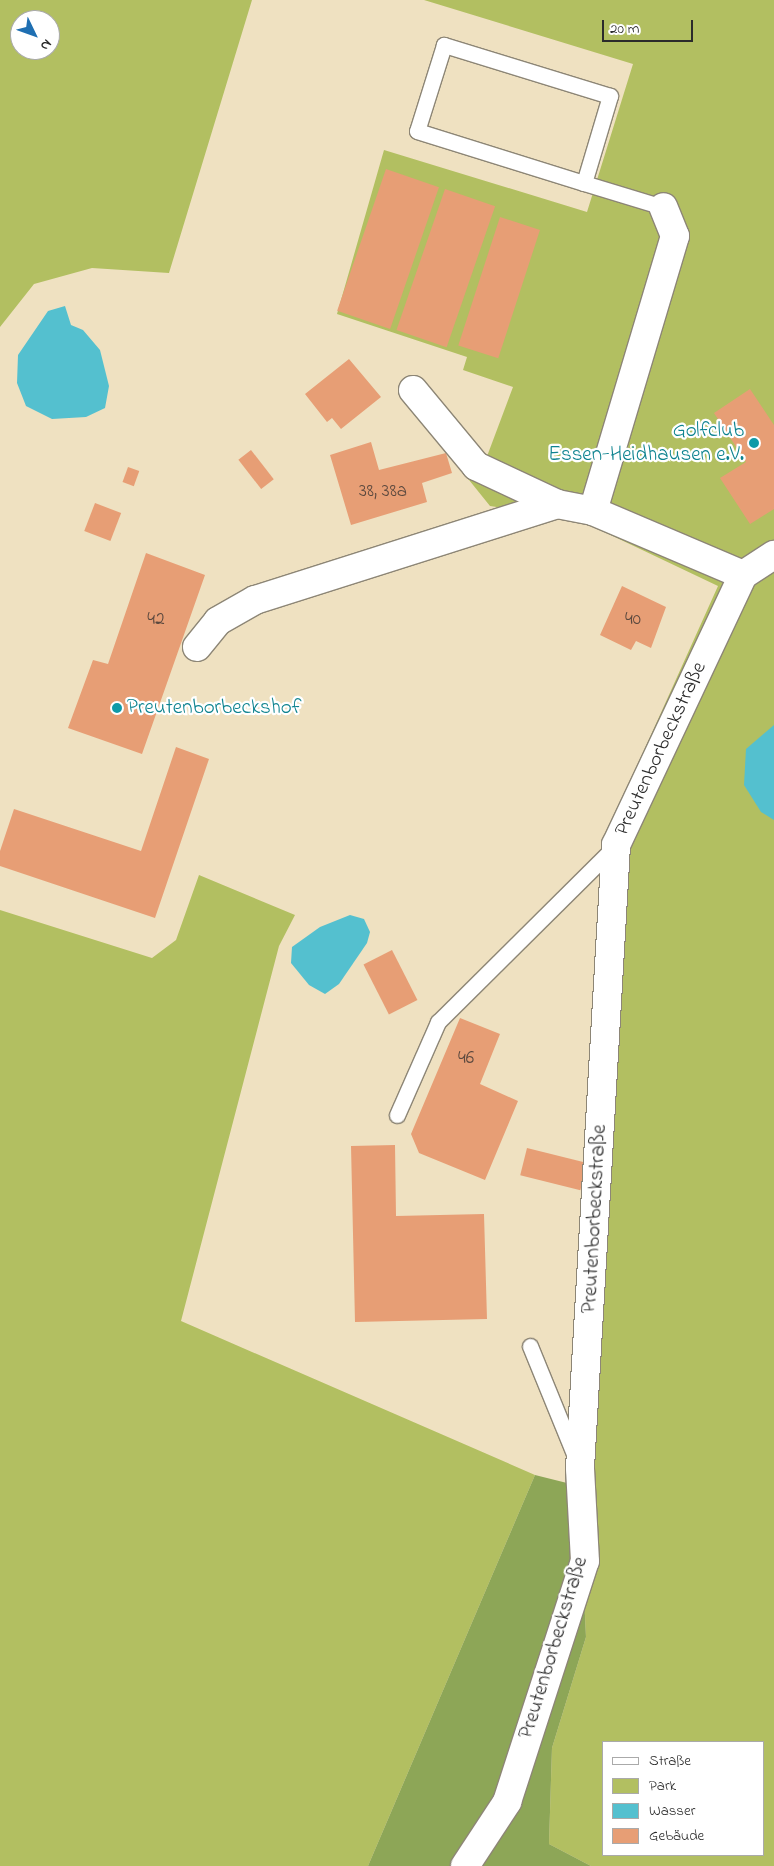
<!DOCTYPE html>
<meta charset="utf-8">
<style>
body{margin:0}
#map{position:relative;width:774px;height:1866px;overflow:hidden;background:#efe1c1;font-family:"Indie Flower",sans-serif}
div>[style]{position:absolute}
.green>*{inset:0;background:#b2bf61}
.forest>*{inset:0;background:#8da657}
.water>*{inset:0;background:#54c0cf}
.building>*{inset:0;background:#e79e75;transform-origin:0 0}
.roads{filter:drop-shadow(1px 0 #8d8676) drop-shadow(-1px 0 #8d8676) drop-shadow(0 1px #8d8676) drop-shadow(0 -1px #8d8676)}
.lane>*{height:15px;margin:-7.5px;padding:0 7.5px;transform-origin:7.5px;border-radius:7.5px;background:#fff}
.street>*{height:28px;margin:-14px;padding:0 14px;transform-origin:14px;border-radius:14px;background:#fff}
.dots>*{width:14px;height:14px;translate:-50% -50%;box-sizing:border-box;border:2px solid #fff;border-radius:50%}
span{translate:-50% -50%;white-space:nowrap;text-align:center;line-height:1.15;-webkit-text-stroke:4.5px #fff;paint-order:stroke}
.number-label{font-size:19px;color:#5a483e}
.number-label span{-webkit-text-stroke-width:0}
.culture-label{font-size:21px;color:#0d838f}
.right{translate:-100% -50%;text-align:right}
.left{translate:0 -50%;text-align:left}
.street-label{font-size:21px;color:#2b2b2b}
.legend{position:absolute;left:602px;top:1741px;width:162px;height:115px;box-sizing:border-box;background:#fff;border:1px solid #aaa;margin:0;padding:6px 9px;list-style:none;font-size:15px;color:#2b2b2b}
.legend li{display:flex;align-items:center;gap:10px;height:25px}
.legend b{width:25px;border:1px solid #aaa}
.north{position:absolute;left:10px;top:10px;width:50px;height:50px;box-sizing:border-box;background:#fff;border:1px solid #aaa;border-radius:50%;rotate:132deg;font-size:14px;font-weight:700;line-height:20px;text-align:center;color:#2b2b2b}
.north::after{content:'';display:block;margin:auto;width:18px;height:22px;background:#1f6fb2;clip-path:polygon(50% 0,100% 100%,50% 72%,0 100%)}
.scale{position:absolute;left:602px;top:20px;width:91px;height:22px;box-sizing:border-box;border:2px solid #2b2b2b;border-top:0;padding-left:6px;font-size:15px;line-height:18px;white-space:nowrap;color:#2b2b2b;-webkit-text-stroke:4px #fff;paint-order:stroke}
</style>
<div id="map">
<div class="green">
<i style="clip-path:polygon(evenodd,0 0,252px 0,169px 273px,92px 268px,34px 284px,0 327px,0 0,20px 20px,50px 20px,50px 50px,20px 50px,20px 20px)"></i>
<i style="clip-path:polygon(evenodd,424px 0,774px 0,774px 1866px,591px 1866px,549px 1844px,552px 1748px,586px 1637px,579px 1486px,605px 837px,718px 586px,577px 519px,490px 506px,465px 475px,486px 459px,513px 387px,463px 370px,467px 357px,337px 314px,384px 150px,587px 212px,633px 64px,424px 0,603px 1742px,763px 1742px,763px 1855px,603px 1855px,603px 1742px)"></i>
<i style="clip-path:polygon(199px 875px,295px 915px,279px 946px,181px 1321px,535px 1475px,368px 1866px,0 1866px,0 910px,152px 958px,176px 940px)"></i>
</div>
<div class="forest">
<i style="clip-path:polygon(535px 1475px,579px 1486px,586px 1637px,552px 1748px,549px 1844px,591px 1866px,368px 1866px)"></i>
</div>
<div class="water">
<i style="clip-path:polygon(65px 306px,71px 325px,83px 330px,100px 350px,109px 386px,105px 408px,86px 417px,52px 419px,26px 406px,17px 383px,18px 355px,48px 311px)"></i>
<i style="clip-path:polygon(774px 725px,774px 820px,761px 812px,744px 785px,746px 749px)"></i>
<i style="clip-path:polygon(350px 915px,364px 919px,370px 932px,367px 943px,339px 984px,325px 994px,309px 985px,291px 963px,292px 947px,320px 927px)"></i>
</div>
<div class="building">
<i style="left:386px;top:169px;width:56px;height:150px;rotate:19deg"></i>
<i style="left:445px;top:189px;width:53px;height:149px;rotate:19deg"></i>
<i style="left:500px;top:217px;width:42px;height:135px;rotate:18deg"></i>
<i style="clip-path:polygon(349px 359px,381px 397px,341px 429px,332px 418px,327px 422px,305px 394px)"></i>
<i style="clip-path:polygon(750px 389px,774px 425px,774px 509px,750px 524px,720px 478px,746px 462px,714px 413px)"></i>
<i style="clip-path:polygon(371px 442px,379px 470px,446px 453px,452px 473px,422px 483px,427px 502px,351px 525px,330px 455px)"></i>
<i style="left:251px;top:450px;width:37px;height:16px;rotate:52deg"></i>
<i style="left:128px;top:467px;width:12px;height:16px;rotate:20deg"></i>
<i style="left:95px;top:503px;width:28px;height:30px;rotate:21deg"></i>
<i style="clip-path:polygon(146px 553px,205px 575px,142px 754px,68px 728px,93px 660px,108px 664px)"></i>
<i style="clip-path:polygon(622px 586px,666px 607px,651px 648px,636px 641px,631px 650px,600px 635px)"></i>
<i style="clip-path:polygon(176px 747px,209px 759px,155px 918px,0 866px,0 851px,14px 809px,141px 851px)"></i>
<i style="left:392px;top:950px;width:56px;height:32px;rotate:63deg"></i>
<i style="clip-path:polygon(460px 1018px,500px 1034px,480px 1084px,518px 1101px,485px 1180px,419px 1153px,411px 1134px)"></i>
<i style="clip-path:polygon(395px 1145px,396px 1216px,484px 1214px,487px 1319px,355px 1322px,351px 1146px)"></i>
<i style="left:527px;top:1148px;width:62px;height:28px;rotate:14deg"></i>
</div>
<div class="roads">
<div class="lane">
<i style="left:584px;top:183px;width:91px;rotate:-73.4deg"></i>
<i style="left:610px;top:96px;width:174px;rotate:-162.9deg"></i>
<i style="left:444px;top:45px;width:90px;rotate:107.4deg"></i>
<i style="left:417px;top:131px;width:175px;rotate:17.3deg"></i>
<i style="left:584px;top:183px;width:83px;rotate:16.9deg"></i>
<i style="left:397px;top:1115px;width:102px;rotate:-66.2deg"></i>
<i style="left:438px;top:1022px;width:250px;rotate:-44.8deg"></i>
<i style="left:530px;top:1346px;width:119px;rotate:67.8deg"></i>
</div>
<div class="street">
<i style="left:413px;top:390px;width:99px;rotate:50.3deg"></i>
<i style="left:476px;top:466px;width:89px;rotate:25.1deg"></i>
<i style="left:557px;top:504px;width:37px;rotate:11deg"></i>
<i style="left:593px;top:511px;width:163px;rotate:23.1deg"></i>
<i style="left:593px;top:511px;width:287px;rotate:-73.4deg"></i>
<i style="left:675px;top:236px;width:31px;rotate:-112deg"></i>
<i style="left:197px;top:647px;width:33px;rotate:-51deg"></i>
<i style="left:218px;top:621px;width:43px;rotate:-29.6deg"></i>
<i style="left:255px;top:600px;width:317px;rotate:-17.6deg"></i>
<i style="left:465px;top:1866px;width:77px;rotate:-56.7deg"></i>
<i style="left:507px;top:1802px;width:253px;rotate:-72.1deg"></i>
<i style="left:585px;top:1561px;width:93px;rotate:-93.1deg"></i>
<i style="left:580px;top:1468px;width:624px;rotate:-86.69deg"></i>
<i style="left:616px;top:845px;width:298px;rotate:-64.8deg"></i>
<i style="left:743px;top:575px;width:37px;rotate:-33deg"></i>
</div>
</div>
<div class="dots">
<i style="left:754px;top:443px;background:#0f9aa8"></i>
<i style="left:117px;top:708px;background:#0f9aa8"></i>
</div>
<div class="number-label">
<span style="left:383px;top:492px">38, 38a</span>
<span style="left:156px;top:620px">42</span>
<span style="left:633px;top:620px">40</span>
<span style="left:466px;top:1059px">46</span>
</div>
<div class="culture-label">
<span class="right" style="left:744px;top:443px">Golfclub<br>Essen-Heidhausen e.V.</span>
<span class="left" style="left:127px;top:708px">Preutenborbeckshof</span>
</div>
<div class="street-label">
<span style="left:661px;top:749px;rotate:-65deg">Preutenborbeckstraße</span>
<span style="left:595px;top:1219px;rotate:-87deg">Preutenborbeckstraße</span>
<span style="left:554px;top:1648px;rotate:-73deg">Preutenborbeckstraße</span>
</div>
<ul class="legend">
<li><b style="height:6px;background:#fff"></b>Straße</li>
<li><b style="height:14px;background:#b2bf61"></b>Park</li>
<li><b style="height:14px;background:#54c0cf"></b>Wasser</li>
<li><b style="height:14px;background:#e79e75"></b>Gebäude</li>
</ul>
<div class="north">N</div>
<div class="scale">20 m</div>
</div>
